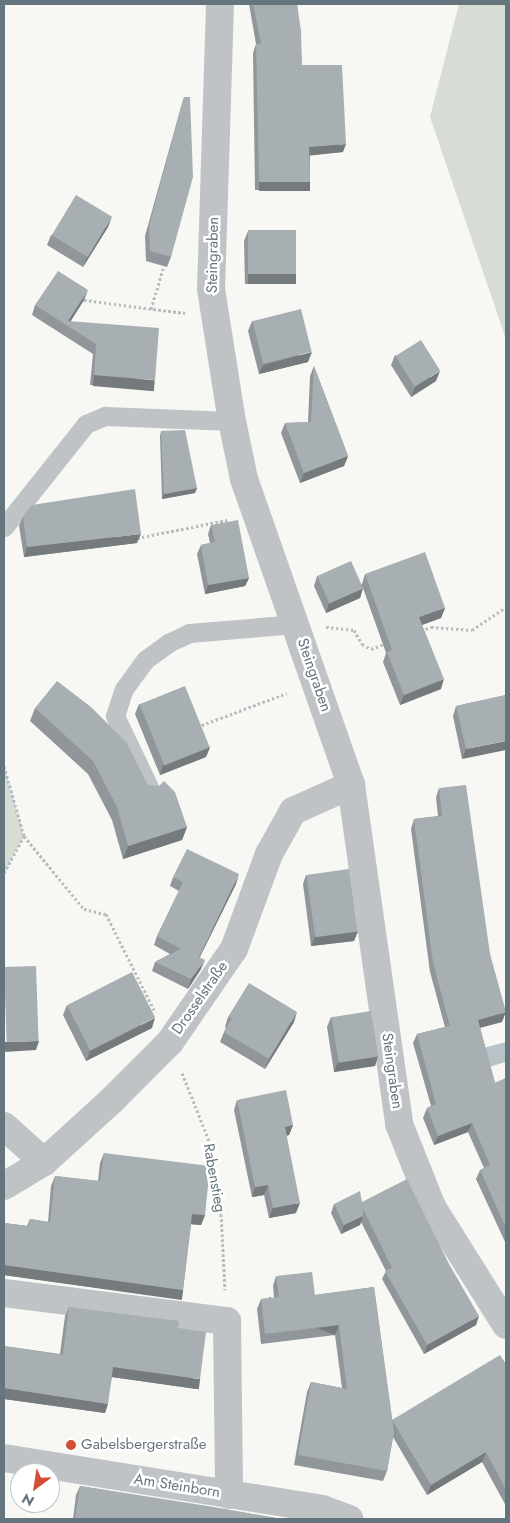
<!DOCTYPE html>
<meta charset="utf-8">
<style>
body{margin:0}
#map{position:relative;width:510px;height:1523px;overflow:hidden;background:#f7f7f4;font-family:Jost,sans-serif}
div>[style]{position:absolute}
.green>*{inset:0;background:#d7dcd4}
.water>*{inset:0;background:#b7c3c6}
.path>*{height:3px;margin-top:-1.5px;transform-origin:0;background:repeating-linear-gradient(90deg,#b9bcbe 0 2.5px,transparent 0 5px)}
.lane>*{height:19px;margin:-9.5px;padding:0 9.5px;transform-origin:9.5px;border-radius:9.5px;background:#bfc3c6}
.street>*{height:28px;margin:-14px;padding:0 14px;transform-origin:14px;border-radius:14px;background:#bfc3c6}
.wall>*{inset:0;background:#90969a}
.shaded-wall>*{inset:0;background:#757a7d;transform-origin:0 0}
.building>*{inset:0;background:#a7afb3;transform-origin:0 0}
.dots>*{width:14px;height:14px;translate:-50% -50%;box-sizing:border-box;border:2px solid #fff;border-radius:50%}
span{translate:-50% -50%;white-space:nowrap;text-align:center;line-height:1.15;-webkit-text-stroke:5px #fff;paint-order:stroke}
.street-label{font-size:15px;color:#65757d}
.poi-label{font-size:15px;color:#65757d}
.left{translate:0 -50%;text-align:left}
.frame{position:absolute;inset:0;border:5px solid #65757d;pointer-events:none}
.north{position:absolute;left:10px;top:1463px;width:50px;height:50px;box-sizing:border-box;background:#fff;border:1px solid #c1c8cb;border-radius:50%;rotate:211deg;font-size:14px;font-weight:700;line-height:20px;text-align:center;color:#65757d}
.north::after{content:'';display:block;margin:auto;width:18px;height:22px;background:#d44d37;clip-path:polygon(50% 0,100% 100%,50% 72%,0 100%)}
</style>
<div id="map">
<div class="green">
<i style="clip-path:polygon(459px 4px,506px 4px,506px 339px,430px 117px)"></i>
<i style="clip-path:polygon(4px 766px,24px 836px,4px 873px)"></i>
</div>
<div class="water">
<i style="clip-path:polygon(506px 1042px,506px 1062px,485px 1068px,480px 1049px)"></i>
</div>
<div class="path">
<i style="left:84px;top:300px;width:102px;rotate:7.3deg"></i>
<i style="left:151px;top:309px;width:45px;rotate:-73.2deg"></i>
<i style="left:137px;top:538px;width:92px;rotate:-11.3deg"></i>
<i style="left:326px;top:627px;width:28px;rotate:6deg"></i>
<i style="left:354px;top:630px;width:16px;rotate:60deg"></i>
<i style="left:362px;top:644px;width:10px;rotate:29deg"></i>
<i style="left:371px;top:649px;width:17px;rotate:-21deg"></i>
<i style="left:421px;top:631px;width:11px;rotate:-22deg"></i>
<i style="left:431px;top:627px;width:41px;rotate:4.2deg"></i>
<i style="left:472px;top:630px;width:41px;rotate:-34.1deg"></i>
<i style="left:197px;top:727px;width:96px;rotate:-20.7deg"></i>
<i style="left:4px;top:766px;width:73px;rotate:74.1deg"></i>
<i style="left:24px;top:836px;width:94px;rotate:50.6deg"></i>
<i style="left:84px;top:909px;width:23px;rotate:13deg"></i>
<i style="left:106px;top:914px;width:110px;rotate:63.4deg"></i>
<i style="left:4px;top:873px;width:42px;rotate:-61.6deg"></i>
<i style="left:182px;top:1073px;width:70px;rotate:68.2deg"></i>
<i style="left:208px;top:1138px;width:77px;rotate:80.3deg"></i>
<i style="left:221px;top:1214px;width:76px;rotate:87deg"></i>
</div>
<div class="lane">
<i style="left:4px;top:527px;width:132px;rotate:-51.5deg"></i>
<i style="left:86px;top:424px;width:21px;rotate:-23deg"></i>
<i style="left:105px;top:416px;width:127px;rotate:2.3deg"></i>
<i style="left:150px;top:789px;width:81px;rotate:-115.6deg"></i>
<i style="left:115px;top:716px;width:28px;rotate:-72deg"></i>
<i style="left:124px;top:689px;width:36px;rotate:-54deg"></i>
<i style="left:145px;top:660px;width:29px;rotate:-36deg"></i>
<i style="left:168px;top:643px;width:23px;rotate:-25deg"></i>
<i style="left:189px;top:633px;width:107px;rotate:-4.8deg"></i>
</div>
<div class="street">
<i style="left:220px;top:4px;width:285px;rotate:91.8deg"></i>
<i style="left:211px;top:289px;width:134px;rotate:81deg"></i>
<i style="left:232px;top:421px;width:59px;rotate:78.3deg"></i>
<i style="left:244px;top:479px;width:324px;rotate:70.7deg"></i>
<i style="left:351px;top:785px;width:342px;rotate:81.9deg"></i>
<i style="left:399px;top:1124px;width:89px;rotate:68.3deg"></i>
<i style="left:432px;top:1207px;width:139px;rotate:57.9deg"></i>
<i style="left:4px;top:1126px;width:54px;rotate:42deg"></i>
<i style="left:4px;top:1186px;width:47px;rotate:-31deg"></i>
<i style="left:44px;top:1162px;width:89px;rotate:-42.3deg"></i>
<i style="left:110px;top:1102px;width:85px;rotate:-45deg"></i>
<i style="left:170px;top:1042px;width:113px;rotate:-55.5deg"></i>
<i style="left:234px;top:949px;width:101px;rotate:-69.8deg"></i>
<i style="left:269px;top:854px;width:49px;rotate:-60.8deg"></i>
<i style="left:293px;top:811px;width:64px;rotate:-24.1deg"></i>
<i style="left:4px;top:1293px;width:225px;rotate:7.2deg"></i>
<i style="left:227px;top:1321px;width:174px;rotate:89.3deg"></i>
<i style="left:4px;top:1458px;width:322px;rotate:9.1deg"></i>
<i style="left:322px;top:1509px;width:29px;rotate:20deg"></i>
</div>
<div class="wall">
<i style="clip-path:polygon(249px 4px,297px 4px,302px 65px,343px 152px,310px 155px,310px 182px,307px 190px,255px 190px,253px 53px,256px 44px)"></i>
<i style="clip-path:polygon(184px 97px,171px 257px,167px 267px,146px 261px,145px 236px,181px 107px)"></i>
<i style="clip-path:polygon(108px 227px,83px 267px,47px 245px,51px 235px)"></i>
<i style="clip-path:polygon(248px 231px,296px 274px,292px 284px,245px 284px,244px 241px)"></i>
<i style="clip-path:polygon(84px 300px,71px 321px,151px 390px,90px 385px,93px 354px,32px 315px,35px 305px)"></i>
<i style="clip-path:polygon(252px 321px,308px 362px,259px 374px,248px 331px)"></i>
<i style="clip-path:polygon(395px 355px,436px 381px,411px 397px,391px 365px)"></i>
<i style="clip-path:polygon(314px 366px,348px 456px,344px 466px,300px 483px,281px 433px,285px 423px,308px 422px,310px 376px)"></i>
<i style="clip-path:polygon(161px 431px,197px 488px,195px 493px,162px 499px,160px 436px)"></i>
<i style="clip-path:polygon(23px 516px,137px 543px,24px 557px,19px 526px)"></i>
<i style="clip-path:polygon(211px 525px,249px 578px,245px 586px,205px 594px,197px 554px,201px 545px,210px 543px,208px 534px)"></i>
<i style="clip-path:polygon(365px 574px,445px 608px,441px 618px,422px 625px,441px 689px,400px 705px,383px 662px,386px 653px,363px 588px,360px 598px,326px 613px,314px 586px,317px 576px,362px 584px)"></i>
<i style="clip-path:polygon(506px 695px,462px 759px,453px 716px,456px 706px)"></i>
<i style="clip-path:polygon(139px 704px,210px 747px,206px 757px,160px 775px,135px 714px)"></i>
<i style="clip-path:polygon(35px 708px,148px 785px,187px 827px,182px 840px,123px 859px,112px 820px,88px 774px,30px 721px)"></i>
<i style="clip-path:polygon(439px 788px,490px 954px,502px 1022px,480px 1028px,495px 1083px,506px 1078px,506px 1244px,476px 1179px,480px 1170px,484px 1168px,468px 1132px,434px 1145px,423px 1118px,427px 1108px,431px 1106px,413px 1043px,417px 1034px,445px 1027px,430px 972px,411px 829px,414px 819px,438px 816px,436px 797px)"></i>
<i style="clip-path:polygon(306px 875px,358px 931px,354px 941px,311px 946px,303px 884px)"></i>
<i style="clip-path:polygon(173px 877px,236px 884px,200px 957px,201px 969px,188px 989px,152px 971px,155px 962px,170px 954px,154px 945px,157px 936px,179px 891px,170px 886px)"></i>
<i style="clip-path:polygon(67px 1005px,152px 1028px,86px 1061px,63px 1015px)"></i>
<i style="clip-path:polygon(228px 1017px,294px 1022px,265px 1069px,220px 1042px,224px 1032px,226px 1028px,225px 1027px)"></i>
<i style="clip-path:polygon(331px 1017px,378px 1056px,375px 1066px,334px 1072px,327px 1027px)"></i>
<i style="clip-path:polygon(237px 1100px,293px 1125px,289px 1135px,286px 1136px,296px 1213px,269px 1218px,264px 1195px,252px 1197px,234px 1110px)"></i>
<i style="clip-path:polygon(104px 1153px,205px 1215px,201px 1225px,191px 1224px,183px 1290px,179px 1299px,4px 1275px,4px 1223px,27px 1226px,30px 1219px,48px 1222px,51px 1186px,55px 1176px,98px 1181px,100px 1163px)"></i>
<i style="clip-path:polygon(362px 1202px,476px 1325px,424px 1354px,382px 1279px,386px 1271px,361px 1222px,360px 1225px,341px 1234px,331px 1213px,334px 1204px)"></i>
<i style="clip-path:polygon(276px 1276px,315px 1295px,374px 1287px,392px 1420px,506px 1364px,506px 1506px,482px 1462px,427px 1495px,393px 1437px,387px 1471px,383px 1481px,294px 1465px,307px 1392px,311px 1382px,342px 1388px,335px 1335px,261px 1344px,257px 1309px,261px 1299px,274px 1298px,273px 1286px)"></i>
<i style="clip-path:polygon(69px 1307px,178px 1328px,196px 1389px,112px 1377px,105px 1413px,4px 1399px,4px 1346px,60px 1354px,65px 1316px)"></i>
<i style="clip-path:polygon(80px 1486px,282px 1519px,73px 1519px,76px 1495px)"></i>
</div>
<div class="shaded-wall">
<i style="clip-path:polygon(346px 144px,343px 152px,306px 156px,309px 147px)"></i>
<i style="left:259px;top:182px;width:51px;height:9px"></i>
<i style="clip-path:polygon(112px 217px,108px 227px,83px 267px,87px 257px)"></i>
<i style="left:248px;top:274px;width:48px;height:10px"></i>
<i style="clip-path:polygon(88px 290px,84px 300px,67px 326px,68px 321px)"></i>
<i style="clip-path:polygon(312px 352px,308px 362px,259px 374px,263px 365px)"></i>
<i style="clip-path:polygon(440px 371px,436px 381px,411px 397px,415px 387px)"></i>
<i style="left:94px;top:375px;width:61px;height:11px;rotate:5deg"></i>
<i style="clip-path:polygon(348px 456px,344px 466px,300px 483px,304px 473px)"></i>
<i style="clip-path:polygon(197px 488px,195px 493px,162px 499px,164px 494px)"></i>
<i style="clip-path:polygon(141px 534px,137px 543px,24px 557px,27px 547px)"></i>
<i style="clip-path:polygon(249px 578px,245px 586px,205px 594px,208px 585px)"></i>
<i style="clip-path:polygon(363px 588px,360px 598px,326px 613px,329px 603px)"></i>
<i style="clip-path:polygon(445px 608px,441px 618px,416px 627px,419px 617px)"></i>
<i style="clip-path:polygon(444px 679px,441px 689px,400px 705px,404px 695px)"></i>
<i style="clip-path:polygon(506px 741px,506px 750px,462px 759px,466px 749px)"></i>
<i style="clip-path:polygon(210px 747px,206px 757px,160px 775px,163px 765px)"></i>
<i style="clip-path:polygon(187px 827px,182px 840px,123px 859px,128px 846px)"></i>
<i style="clip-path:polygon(239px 874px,236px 884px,195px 966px,199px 957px)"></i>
<i style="clip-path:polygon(358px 931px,354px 941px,311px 946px,315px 936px)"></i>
<i style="clip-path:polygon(205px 960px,201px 969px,188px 989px,191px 979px)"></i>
<i style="clip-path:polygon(297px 1012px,294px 1022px,265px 1069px,269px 1059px)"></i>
<i style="clip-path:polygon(506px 1012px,502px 1022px,474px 1029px,478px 1020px)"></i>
<i style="clip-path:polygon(155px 1018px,152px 1028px,86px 1061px,90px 1051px)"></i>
<i style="clip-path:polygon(39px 1041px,36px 1050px,4px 1052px,4px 1042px)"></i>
<i style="clip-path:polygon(378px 1056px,375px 1066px,334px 1072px,338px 1062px)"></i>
<i style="clip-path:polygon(472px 1123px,468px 1132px,434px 1145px,438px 1136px)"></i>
<i style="clip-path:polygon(293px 1125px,289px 1135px,281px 1137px,285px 1127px)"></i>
<i style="clip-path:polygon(268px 1185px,264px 1195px,252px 1197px,255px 1187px)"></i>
<i style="clip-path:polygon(300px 1203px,296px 1213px,269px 1218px,273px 1208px)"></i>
<i style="clip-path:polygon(192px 1214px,205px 1215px,201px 1225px,188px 1224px)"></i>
<i style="clip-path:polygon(363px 1216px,360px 1225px,341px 1234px,344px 1225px)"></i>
<i style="left:4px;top:1265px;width:181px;height:10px;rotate:8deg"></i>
<i style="clip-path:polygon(479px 1316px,476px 1325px,424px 1354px,427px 1345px)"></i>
<i style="left:339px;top:1325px;width:11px;height:75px;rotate:112deg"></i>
<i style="left:113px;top:1367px;width:88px;height:10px;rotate:8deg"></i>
<i style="clip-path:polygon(4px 1388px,108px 1404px,105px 1413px,4px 1399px)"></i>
<i style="clip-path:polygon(486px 1452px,482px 1462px,427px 1495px,431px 1485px)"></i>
</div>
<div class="building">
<i style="clip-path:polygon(253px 4px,297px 4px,301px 31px,302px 65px,342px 65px,346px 144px,309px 147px,310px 182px,259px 182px,256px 44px,261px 44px)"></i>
<i style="clip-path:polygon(184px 97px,190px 97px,193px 177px,171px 257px,150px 251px,149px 226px)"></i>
<i style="left:76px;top:195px;width:42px;height:47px;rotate:31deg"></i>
<i style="left:296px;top:230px;width:44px;height:48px;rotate:90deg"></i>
<i style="clip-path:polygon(58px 271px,88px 290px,68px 321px,159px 328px,155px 380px,94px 375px,96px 344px,35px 305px)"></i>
<i style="left:301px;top:309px;width:44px;height:50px;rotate:76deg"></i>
<i style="left:421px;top:340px;width:36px;height:30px;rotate:58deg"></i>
<i style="clip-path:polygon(314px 366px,348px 456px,304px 473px,285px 423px,311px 422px)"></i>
<i style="clip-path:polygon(185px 430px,197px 488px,164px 494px,161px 431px)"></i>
<i style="clip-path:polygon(135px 489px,141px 534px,27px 547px,23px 516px,32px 505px)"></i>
<i style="clip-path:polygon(238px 520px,249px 578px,208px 585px,201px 545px,215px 542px,211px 525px)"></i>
<i style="clip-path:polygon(425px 552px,445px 608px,419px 617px,444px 679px,404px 695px,387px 652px,392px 650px,365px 574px)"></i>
<i style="left:351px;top:561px;width:30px;height:37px;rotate:66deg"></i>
<i style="clip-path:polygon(57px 681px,91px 707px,127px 743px,148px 785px,159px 786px,164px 781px,175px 792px,187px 827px,128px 846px,117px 807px,93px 761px,35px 708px)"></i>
<i style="left:185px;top:686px;width:66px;height:49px;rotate:68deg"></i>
<i style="clip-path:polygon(506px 695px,506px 741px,466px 749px,456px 706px)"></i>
<i style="clip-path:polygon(466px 785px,490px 954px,506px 1012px,478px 1020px,495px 1083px,506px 1078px,506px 1228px,480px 1170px,490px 1165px,472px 1123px,438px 1136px,427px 1108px,436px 1104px,417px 1034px,450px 1026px,433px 963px,414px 819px,442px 816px,439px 788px)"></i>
<i style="clip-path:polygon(187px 849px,239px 874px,199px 957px,205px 960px,191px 979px,155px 962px,181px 949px,157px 936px,183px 882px,173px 877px)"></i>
<i style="left:349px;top:869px;width:63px;height:43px;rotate:82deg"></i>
<i style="left:36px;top:966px;width:75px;height:32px;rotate:88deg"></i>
<i style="left:132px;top:972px;width:51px;height:73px;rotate:63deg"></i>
<i style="clip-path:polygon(249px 983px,297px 1012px,269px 1059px,224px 1032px,232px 1018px,228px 1017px)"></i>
<i style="left:371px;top:1011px;width:46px;height:40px;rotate:81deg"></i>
<i style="clip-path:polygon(286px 1090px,293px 1125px,285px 1127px,300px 1203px,273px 1208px,268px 1185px,255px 1187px,237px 1100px)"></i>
<i style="clip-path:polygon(104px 1153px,210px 1166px,205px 1215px,192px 1214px,183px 1290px,4px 1265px,4px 1223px,29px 1226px,30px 1219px,50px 1222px,55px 1176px,100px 1181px)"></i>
<i style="clip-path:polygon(407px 1179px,449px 1264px,479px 1316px,427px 1345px,385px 1271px,392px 1268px,363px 1209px,363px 1216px,344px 1225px,334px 1204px,360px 1191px,362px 1202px)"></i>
<i style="clip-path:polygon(312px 1272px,315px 1295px,374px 1287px,394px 1432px,387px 1471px,298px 1455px,311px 1382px,347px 1389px,339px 1325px,265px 1334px,261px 1299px,279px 1297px,276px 1276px)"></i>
<i style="clip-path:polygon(69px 1307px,179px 1321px,178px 1328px,206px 1332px,200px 1379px,113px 1367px,108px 1404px,4px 1388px,4px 1346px,63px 1355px)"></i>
<i style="clip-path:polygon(500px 1355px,506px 1364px,506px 1490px,486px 1452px,431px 1485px,392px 1420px)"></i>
<i style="clip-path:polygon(80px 1486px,214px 1507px,282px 1519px,75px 1519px)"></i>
</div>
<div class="dots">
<i style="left:71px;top:1445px;background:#d44d37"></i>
</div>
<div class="street-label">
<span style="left:213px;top:255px;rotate:-89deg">Steingraben</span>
<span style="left:314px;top:675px;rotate:71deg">Steingraben</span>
<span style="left:200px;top:998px;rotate:-55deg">Drosselstraße</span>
<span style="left:392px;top:1071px;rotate:82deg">Steingraben</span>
<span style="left:214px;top:1178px;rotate:80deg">Rabenstieg</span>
<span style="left:177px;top:1486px;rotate:9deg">Am Steinborn</span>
</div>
<div class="poi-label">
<span class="left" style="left:81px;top:1445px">Gabelsbergerstraße</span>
</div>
<div class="frame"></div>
<div class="north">N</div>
</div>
